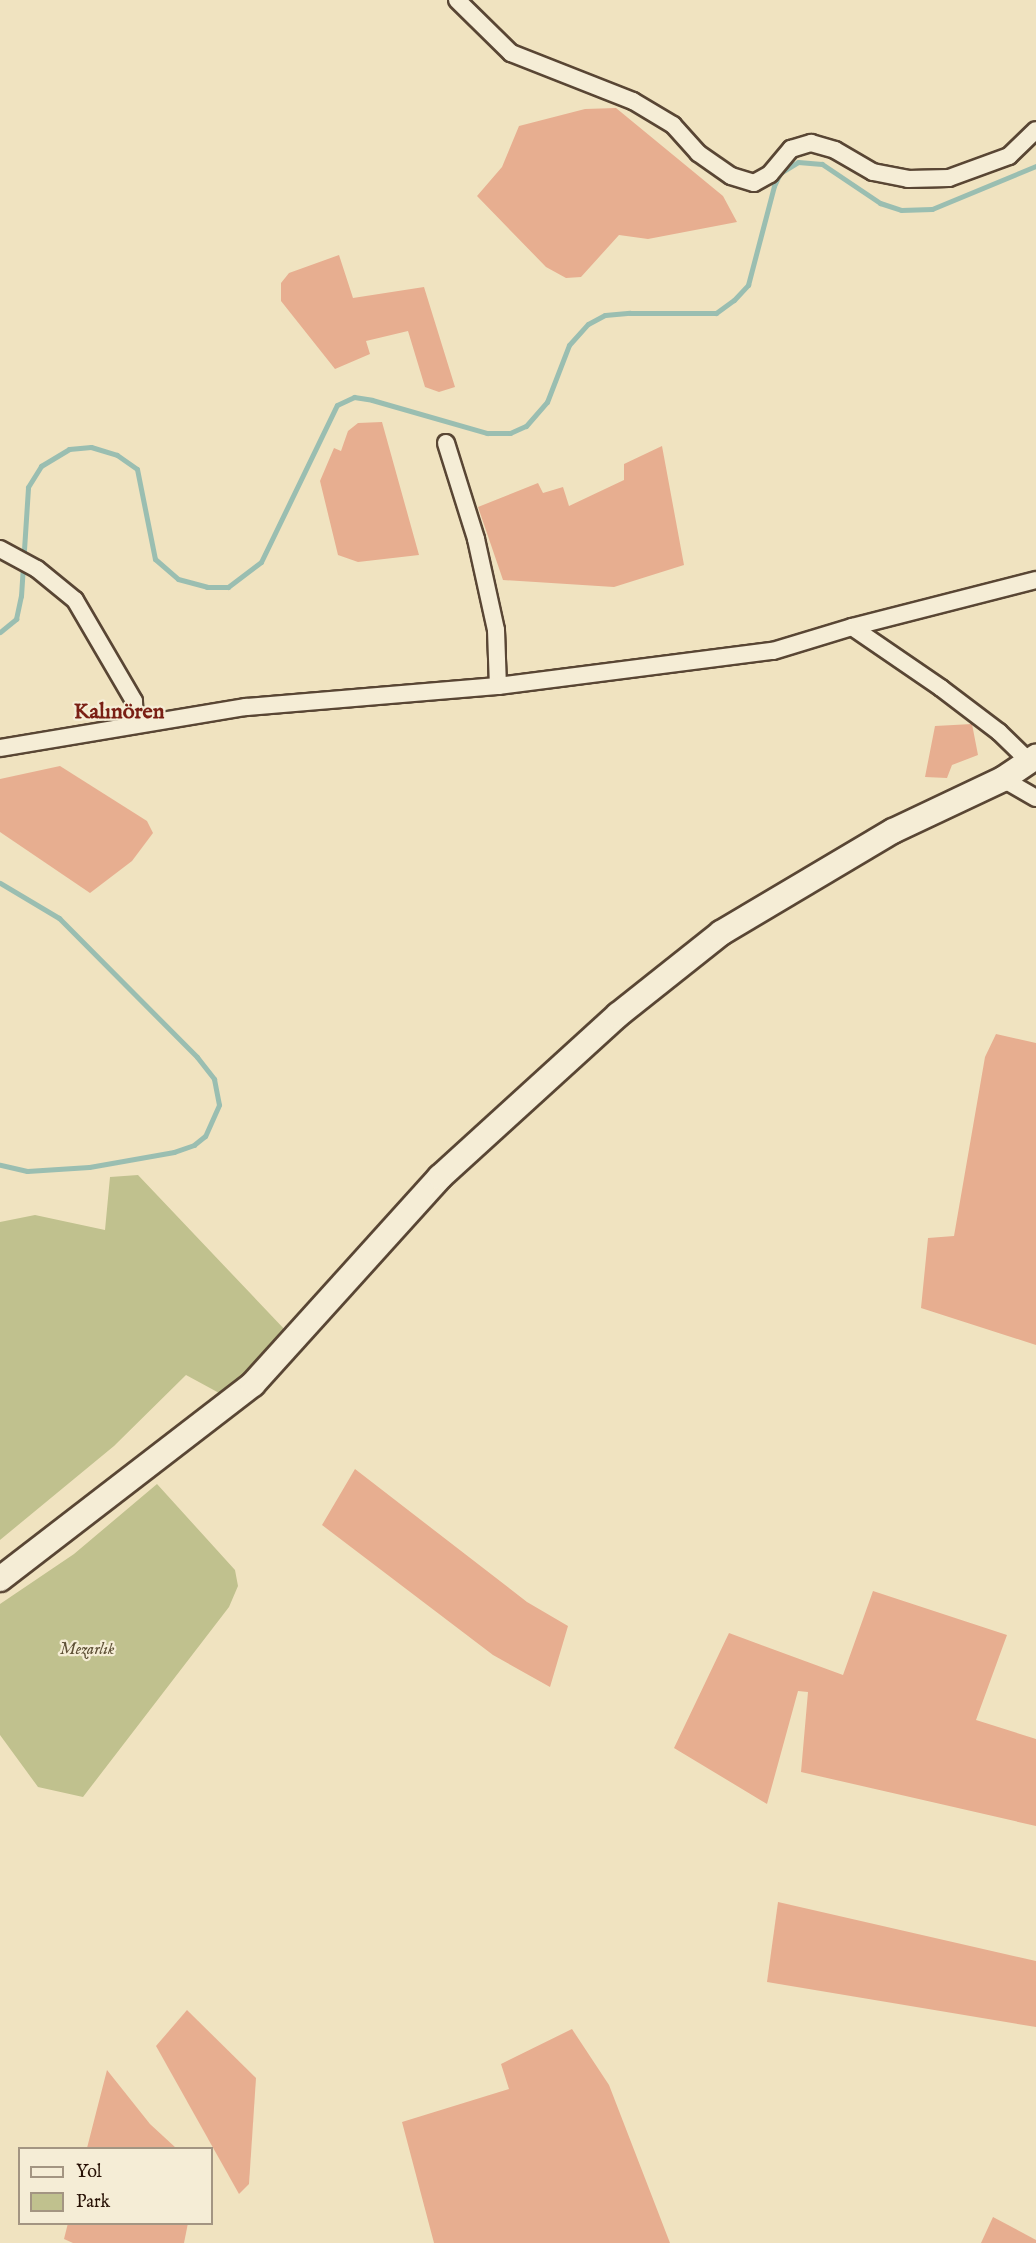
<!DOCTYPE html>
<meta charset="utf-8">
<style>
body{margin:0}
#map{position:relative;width:1036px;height:2243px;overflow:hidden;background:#f0e3c0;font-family:"IM FELL English",serif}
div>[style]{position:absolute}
.green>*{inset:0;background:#c0c18e}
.stream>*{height:5px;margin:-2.5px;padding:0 2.5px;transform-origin:2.5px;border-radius:2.5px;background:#9abeb1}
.building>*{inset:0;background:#e7ae90}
.roads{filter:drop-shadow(2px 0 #594634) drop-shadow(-2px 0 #594634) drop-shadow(0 2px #594634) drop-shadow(0 -2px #594634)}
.street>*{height:16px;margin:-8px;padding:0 8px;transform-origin:8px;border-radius:8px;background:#f5edd6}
.secondary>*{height:24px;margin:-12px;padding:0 12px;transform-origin:12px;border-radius:12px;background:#f5edd6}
span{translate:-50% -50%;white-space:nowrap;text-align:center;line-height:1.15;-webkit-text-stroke:4.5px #f5edd6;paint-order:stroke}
.park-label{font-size:16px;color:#5d4f35;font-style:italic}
.district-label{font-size:22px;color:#7a1f14;font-weight:700}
.legend{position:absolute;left:18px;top:2147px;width:195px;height:78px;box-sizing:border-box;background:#f5edd6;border:2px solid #a39582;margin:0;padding:8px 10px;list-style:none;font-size:18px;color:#271105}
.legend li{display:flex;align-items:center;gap:12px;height:30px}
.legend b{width:30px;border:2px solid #a39582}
</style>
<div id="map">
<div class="green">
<i style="clip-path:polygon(138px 1175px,287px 1332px,221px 1394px,186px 1375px,114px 1446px,0 1540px,0 1222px,35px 1215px,105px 1230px,110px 1177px)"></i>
<i style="clip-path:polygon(157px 1484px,235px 1570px,238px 1586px,229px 1607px,83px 1797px,38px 1787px,0 1735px,0 1604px,74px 1554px)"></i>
</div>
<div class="stream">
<i style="left:0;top:632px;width:21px;rotate:-39deg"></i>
<i style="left:16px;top:619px;width:24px;rotate:-78deg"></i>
<i style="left:21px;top:596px;width:109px;rotate:-86.3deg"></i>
<i style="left:28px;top:487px;width:25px;rotate:-58deg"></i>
<i style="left:41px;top:466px;width:33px;rotate:-31deg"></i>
<i style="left:69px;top:449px;width:22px;rotate:-5deg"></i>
<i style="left:91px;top:447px;width:27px;rotate:17deg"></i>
<i style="left:117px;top:455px;width:24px;rotate:35deg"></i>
<i style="left:137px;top:469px;width:92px;rotate:78.7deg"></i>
<i style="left:155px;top:559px;width:30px;rotate:41deg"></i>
<i style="left:178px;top:579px;width:30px;rotate:15deg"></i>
<i style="left:207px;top:587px;width:21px"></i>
<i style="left:228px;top:587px;width:41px;rotate:-37.1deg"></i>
<i style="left:261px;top:562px;width:174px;rotate:-64.2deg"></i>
<i style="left:337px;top:405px;width:19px;rotate:-25deg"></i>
<i style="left:354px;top:397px;width:18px;rotate:9deg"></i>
<i style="left:372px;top:400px;width:120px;rotate:16deg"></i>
<i style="left:487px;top:433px;width:23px"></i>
<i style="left:510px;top:433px;width:17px;rotate:-24deg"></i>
<i style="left:526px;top:426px;width:32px;rotate:-49deg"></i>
<i style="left:547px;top:402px;width:61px;rotate:-68.9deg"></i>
<i style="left:569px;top:345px;width:28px;rotate:-48deg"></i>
<i style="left:588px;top:324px;width:19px;rotate:-28deg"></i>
<i style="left:605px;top:315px;width:25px;rotate:-5deg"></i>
<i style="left:630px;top:313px;width:86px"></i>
<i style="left:716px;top:313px;width:22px;rotate:-36deg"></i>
<i style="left:734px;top:300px;width:21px;rotate:-47deg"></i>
<i style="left:748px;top:285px;width:102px;rotate:-75.3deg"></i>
<i style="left:774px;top:186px;width:14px;rotate:-65deg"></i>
<i style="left:780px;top:173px;width:21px;rotate:-31deg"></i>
<i style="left:798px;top:162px;width:24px;rotate:5deg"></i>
<i style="left:822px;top:164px;width:70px;rotate:33.9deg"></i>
<i style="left:880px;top:203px;width:22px;rotate:18deg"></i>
<i style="left:901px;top:210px;width:31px;rotate:-2deg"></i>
<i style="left:932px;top:209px;width:113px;rotate:-22.5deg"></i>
<i style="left:0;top:883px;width:69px;rotate:30.7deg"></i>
<i style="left:59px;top:918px;width:196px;rotate:45.2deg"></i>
<i style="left:197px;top:1057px;width:28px;rotate:52deg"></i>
<i style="left:214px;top:1079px;width:26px;rotate:79deg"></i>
<i style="left:219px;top:1105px;width:34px;rotate:114deg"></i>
<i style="left:205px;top:1136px;width:14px;rotate:141deg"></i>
<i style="left:194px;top:1145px;width:21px;rotate:161deg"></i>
<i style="left:174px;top:1152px;width:86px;rotate:170deg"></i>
<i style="left:89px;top:1167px;width:62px;rotate:176.3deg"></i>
<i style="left:27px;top:1171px;width:28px;rotate:-167deg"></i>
</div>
<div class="building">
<i style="clip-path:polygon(616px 108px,723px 196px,737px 222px,648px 239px,619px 235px,581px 277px,566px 278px,546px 267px,477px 196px,502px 167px,519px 126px,585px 109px)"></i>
<i style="clip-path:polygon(339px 255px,353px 298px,424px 287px,455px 387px,439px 392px,425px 387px,408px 331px,366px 341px,370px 354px,335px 369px,281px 301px,281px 283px,289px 273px)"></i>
<i style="clip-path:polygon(382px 422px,419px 555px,358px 562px,338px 555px,320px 481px,334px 448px,341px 451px,348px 431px,358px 423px)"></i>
<i style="clip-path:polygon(662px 446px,684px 565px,614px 587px,503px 580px,478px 507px,538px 483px,543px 493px,563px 487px,569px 506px,624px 480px,624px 464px)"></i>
<i style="clip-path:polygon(972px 724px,978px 755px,952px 765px,947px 778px,925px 777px,935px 726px)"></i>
<i style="clip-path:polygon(60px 766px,147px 821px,153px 833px,132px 861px,90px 893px,0 832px,0 779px)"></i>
<i style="clip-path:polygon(996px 1034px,1036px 1043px,1036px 1345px,921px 1308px,928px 1238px,954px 1236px,985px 1057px)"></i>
<i style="clip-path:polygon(355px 1469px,527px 1602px,568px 1626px,550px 1687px,493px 1655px,322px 1525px)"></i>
<i style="clip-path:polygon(873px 1591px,1007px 1635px,976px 1720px,1036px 1739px,1036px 1826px,801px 1772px,808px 1692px,798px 1691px,767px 1804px,674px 1748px,729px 1633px,843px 1675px)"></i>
<i style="clip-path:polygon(778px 1902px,1036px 1961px,1036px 2027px,767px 1982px)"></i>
<i style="clip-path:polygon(187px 2010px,256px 2078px,249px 2184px,239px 2194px,156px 2046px)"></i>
<i style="clip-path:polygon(572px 2029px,609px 2085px,670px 2243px,434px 2243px,402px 2122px,509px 2089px,501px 2064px)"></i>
<i style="clip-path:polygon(107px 2070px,150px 2124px,176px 2148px,87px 2148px)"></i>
<i style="clip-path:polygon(993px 2217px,1036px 2240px,1036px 2243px,981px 2243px)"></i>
<i style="clip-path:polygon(68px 2223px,188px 2223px,184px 2243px,73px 2243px,64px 2239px)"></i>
</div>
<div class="roads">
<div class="street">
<i style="left:457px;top:0;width:76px;rotate:44.5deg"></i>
<i style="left:511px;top:53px;width:131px;rotate:21.5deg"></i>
<i style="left:633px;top:101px;width:47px;rotate:31deg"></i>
<i style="left:673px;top:125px;width:38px;rotate:48deg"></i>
<i style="left:698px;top:153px;width:40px;rotate:34.9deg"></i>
<i style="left:731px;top:176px;width:24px;rotate:17deg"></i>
<i style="left:754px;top:183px;width:18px;rotate:-29deg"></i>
<i style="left:770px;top:174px;width:33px;rotate:-50deg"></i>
<i style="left:791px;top:149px;width:21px;rotate:-17deg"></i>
<i style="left:811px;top:143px;width:25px;rotate:16deg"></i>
<i style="left:835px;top:150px;width:44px;rotate:30.1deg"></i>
<i style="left:873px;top:172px;width:36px;rotate:11deg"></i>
<i style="left:908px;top:179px;width:41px;rotate:-1.4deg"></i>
<i style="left:949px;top:178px;width:64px;rotate:-20.1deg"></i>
<i style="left:1009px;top:156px;width:37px;rotate:-44deg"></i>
<i style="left:446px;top:443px;width:101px;rotate:72.6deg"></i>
<i style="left:476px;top:539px;width:93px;rotate:77.6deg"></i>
<i style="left:496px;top:630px;width:56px;rotate:88deg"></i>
<i style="left:0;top:549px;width:42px;rotate:28.4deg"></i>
<i style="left:37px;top:569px;width:49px;rotate:39.2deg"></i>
<i style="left:75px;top:600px;width:117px;rotate:59.7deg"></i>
<i style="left:134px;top:701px;width:23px;rotate:88deg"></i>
<i style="left:852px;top:627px;width:108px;rotate:34.4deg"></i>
<i style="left:941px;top:688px;width:73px;rotate:37.2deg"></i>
<i style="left:999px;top:732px;width:43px;rotate:44.1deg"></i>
<i style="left:0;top:748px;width:249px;rotate:-9.5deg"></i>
<i style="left:246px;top:707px;width:253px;rotate:-4.8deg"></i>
<i style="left:498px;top:686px;width:277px;rotate:-7.3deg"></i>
<i style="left:773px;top:651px;width:83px;rotate:-16.9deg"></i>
<i style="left:852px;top:627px;width:190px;rotate:-14.3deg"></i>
<i style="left:1003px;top:779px;width:38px;rotate:30deg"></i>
</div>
<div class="secondary">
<i style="left:0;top:1579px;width:319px;rotate:-37.6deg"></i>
<i style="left:253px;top:1384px;width:279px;rotate:-47.9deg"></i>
<i style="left:440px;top:1177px;width:241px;rotate:-42.3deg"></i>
<i style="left:618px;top:1015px;width:132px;rotate:-38.5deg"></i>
<i style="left:721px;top:933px;width:200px;rotate:-30.7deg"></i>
<i style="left:893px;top:831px;width:122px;rotate:-25.3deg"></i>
<i style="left:1003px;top:779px;width:40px;rotate:-34deg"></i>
</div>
</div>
<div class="park-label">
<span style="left:87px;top:1650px">Mezarlık</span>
</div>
<div class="district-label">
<span style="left:119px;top:713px">Kalınören</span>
</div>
<ul class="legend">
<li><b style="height:8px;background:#f5edd6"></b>Yol</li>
<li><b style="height:16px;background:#c0c18e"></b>Park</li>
</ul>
</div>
